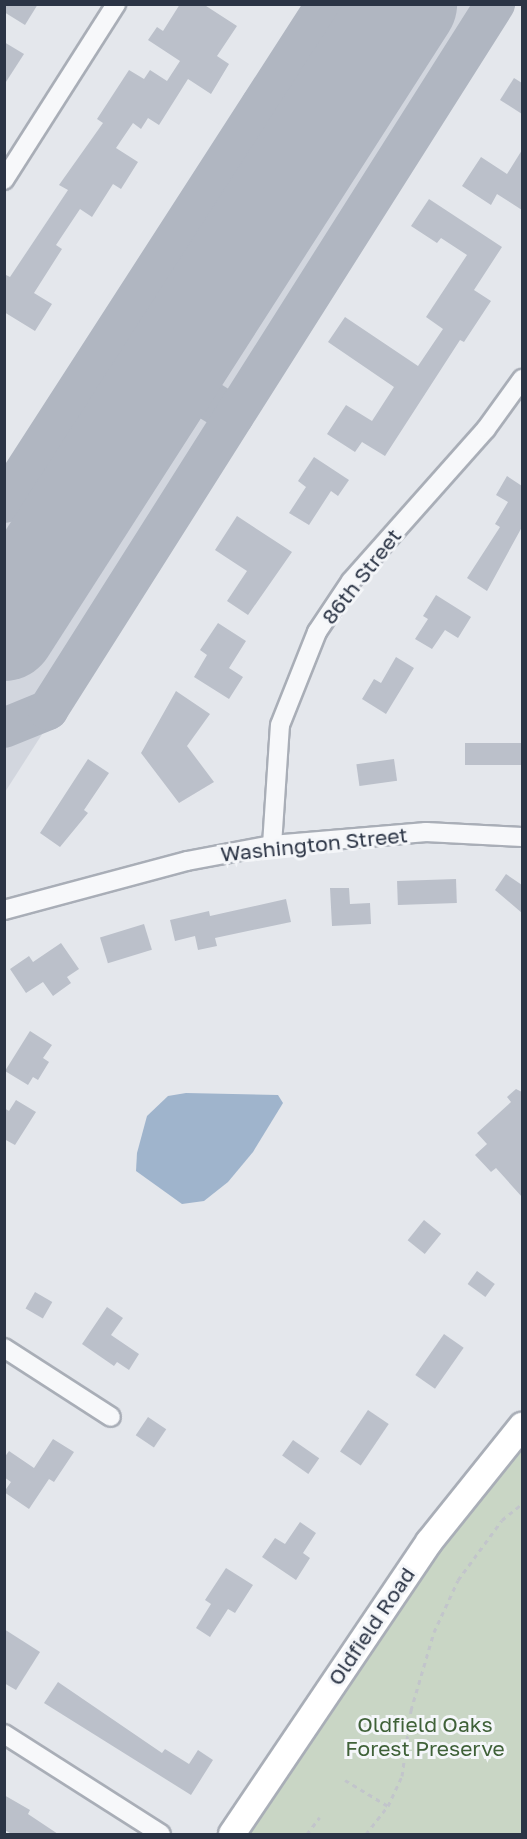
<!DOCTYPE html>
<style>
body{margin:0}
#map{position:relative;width:527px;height:1839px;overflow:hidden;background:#e4e7ec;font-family:"Golos Text",sans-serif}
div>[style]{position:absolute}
.built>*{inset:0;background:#d2d6de}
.green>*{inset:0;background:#c9d6c5}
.water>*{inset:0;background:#9fb4cc}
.taxiway>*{height:40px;margin:-20px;padding:0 20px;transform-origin:20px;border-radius:20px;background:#b0b6c1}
.runway>*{height:104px;margin:-52px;padding:0 52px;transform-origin:52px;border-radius:52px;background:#b0b6c1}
.building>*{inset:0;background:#bbc0ca;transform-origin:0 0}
.path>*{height:3px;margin-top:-1.5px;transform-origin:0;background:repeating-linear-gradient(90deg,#c2c5cb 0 4.5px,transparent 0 9px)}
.roads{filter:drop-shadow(2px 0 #a9aeb7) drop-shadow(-2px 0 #a9aeb7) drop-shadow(0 2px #a9aeb7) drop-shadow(0 -2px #a9aeb7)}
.street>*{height:18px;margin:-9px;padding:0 9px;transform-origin:9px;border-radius:9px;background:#f7f8fa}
.secondary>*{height:26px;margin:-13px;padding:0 13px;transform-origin:13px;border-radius:13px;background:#fff}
span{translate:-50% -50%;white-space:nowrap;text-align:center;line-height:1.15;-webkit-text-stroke:6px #f4f6f9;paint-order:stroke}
.street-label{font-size:21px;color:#2b3445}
.park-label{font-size:21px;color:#3f6138}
.frame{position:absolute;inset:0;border:6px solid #2b3445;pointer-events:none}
</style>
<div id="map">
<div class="built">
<i style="clip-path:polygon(310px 5px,510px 5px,5px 792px,5px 486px)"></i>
</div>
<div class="green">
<i style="clip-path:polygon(522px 1444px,522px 1834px,243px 1834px,357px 1662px,467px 1511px)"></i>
</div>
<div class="water">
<i style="clip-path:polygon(186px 1093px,278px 1095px,283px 1103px,253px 1152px,228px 1182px,204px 1201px,182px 1204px,136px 1171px,137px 1153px,147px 1116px,168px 1096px)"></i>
</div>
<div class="taxiway">
<i style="left:261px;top:105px;width:67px;rotate:32.7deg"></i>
<i style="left:111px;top:339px;width:145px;rotate:32deg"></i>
<i style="left:4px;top:503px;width:594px;rotate:-57.17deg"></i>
<i style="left:4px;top:728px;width:48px;rotate:-22.2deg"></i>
<i style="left:48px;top:710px;width:836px;rotate:-57.66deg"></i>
</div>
<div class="runway">
<i style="left:4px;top:629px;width:743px;rotate:-57.32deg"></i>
</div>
<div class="building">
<i style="clip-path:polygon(4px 4px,38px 4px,25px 25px,4px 12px)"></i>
<i style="clip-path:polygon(180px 4px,203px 4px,237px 26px,217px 56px,229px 64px,211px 94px,188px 79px,159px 125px,148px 118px,141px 129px,133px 123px,116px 148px,138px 162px,121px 189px,113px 184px,92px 217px,80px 209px,56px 245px,62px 249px,34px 293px,52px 304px,35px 331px,4px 312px,4px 274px,10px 277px,68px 190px,59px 185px,103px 123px,97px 119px,129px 70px,144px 79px,150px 70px,167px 81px,180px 61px,148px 40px,157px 27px,163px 31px)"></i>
<i style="clip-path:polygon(4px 42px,24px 54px,4px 85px)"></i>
<i style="clip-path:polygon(514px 78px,522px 83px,522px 114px,500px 100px)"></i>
<i style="clip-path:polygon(522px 150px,522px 210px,497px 194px,491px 205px,462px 186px,481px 157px,507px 174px)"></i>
<i style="clip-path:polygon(429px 199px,502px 247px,474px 290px,491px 301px,464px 342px,460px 340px,385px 456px,362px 442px,355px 452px,327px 434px,346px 405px,372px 421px,394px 387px,328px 342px,345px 317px,418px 366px,443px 329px,426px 317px,467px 255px,441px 238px,437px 243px,411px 226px)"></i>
<i style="clip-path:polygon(314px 457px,349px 480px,338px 496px,331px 491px,309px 525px,289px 513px,306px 487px,298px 481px)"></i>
<i style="clip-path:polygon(507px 476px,522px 486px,522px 527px,487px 591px,467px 578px,500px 527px,495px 524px,508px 502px,496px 495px)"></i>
<i style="clip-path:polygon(237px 516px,292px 552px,248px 615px,227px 601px,247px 571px,215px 550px)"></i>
<i style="clip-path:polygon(436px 595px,471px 617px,458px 638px,445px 630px,432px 649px,415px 639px,428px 619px,423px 616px)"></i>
<i style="clip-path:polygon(218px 623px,246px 641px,229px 668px,243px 677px,229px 699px,194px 677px,207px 655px,200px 650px)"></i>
<i style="clip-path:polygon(396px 657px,414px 668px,386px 714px,362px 699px,374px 679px,381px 683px)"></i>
<i style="clip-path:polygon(176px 691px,210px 714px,187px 746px,214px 782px,179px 803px,141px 753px)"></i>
<i style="left:522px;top:743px;width:22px;height:57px;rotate:90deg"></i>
<i style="clip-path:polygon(88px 759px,109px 773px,84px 810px,88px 813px,60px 847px,40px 833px)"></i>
<i style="left:394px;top:759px;width:22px;height:38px;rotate:82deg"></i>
<i style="clip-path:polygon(506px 874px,522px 885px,522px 913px,495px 890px)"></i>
<i style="left:456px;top:879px;width:24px;height:59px;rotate:88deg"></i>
<i style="clip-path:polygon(330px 888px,349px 888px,350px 904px,370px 903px,371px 924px,332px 926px)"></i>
<i style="clip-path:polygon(286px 899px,291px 922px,215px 938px,217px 946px,198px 950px,195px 936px,175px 941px,170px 920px,209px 911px,210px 916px)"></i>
<i style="left:144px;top:924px;width:27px;height:46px;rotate:73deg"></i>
<i style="clip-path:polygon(61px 943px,79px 969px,67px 977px,71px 983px,53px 996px,43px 982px,26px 993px,10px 969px,29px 956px,33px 962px)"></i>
<i style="clip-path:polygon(30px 1031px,52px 1045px,43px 1058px,49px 1062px,38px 1080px,33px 1077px,28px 1085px,5px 1071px)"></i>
<i style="clip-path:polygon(516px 1089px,522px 1092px,522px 1197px,496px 1168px,491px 1172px,475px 1155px,487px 1144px,477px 1133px,511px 1102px,507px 1097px)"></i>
<i style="clip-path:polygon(16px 1100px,36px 1112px,15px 1145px,4px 1139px,4px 1108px,9px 1111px)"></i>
<i style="left:424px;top:1220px;width:22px;height:26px;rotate:39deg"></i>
<i style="left:477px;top:1271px;width:22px;height:16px;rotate:36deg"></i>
<i style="left:35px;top:1292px;width:20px;height:19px;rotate:30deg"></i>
<i style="clip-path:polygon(107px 1307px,123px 1318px,111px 1335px,139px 1354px,129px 1370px,117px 1362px,114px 1366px,82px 1344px)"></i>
<i style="left:444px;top:1334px;width:24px;height:50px;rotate:35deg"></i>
<i style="left:368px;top:1410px;width:25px;height:50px;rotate:34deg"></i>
<i style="left:148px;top:1417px;width:22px;height:22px;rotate:34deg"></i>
<i style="clip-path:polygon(53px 1439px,74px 1452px,54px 1482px,49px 1479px,29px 1509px,4px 1492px,11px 1482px,4px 1477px,4px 1458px,9px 1451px,34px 1468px)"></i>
<i style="left:293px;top:1440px;width:32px;height:19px;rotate:35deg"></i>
<i style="clip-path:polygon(300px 1522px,316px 1533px,303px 1553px,310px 1558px,296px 1580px,262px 1557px,275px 1538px,285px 1544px)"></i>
<i style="clip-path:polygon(226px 1568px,253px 1585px,235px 1613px,228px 1609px,210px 1637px,196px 1628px,211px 1604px,205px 1600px)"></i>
<i style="clip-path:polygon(4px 1629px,40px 1652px,16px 1690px,4px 1683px)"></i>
<i style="clip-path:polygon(58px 1682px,162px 1753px,165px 1749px,189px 1764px,198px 1750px,213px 1760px,191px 1795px,44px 1703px)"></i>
<i style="clip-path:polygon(4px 1795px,30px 1810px,28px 1814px,58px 1834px,12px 1834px,4px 1830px)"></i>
</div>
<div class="path">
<i style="left:345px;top:1780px;width:50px;rotate:31.2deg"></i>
<i style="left:307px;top:1834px;width:21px;rotate:-53deg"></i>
<i style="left:366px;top:1834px;width:36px;rotate:-52deg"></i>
<i style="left:388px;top:1806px;width:33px;rotate:-65deg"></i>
<i style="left:402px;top:1776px;width:67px;rotate:-82.2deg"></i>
<i style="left:411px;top:1710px;width:81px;rotate:-73.6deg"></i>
<i style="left:434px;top:1632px;width:57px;rotate:-65.2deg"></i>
<i style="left:458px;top:1580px;width:74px;rotate:-53.7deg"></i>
<i style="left:502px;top:1520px;width:26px;rotate:-39deg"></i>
</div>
<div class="roads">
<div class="street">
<i style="left:4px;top:180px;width:209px;rotate:-57.5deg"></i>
<i style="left:272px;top:845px;width:120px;rotate:-86.2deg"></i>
<i style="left:280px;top:725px;width:100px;rotate:-68.3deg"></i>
<i style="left:317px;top:632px;width:61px;rotate:-56.3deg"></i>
<i style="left:351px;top:581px;width:203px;rotate:-48.4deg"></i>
<i style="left:486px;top:429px;width:62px;rotate:-54.2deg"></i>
<i style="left:4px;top:910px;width:189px;rotate:-15deg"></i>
<i style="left:187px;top:861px;width:86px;rotate:-10.7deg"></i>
<i style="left:272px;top:845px;width:155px;rotate:-4.8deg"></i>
<i style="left:426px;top:832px;width:96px;rotate:3deg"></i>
<i style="left:4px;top:1348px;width:127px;rotate:32.8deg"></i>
<i style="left:4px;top:1734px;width:186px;rotate:32.5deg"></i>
</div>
<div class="secondary">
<i style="left:232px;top:1834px;width:352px;rotate:-56deg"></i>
<i style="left:429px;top:1542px;width:149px;rotate:-51.3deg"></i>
</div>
</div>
<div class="street-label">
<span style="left:361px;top:576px;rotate:-52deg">86th Street</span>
<span style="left:314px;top:844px;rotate:-6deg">Washington Street</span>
<span style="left:371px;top:1626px;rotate:-56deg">Oldfield Road</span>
</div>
<div class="park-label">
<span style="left:425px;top:1736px">Oldfield Oaks<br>Forest Preserve</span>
</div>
<div class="frame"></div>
</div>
